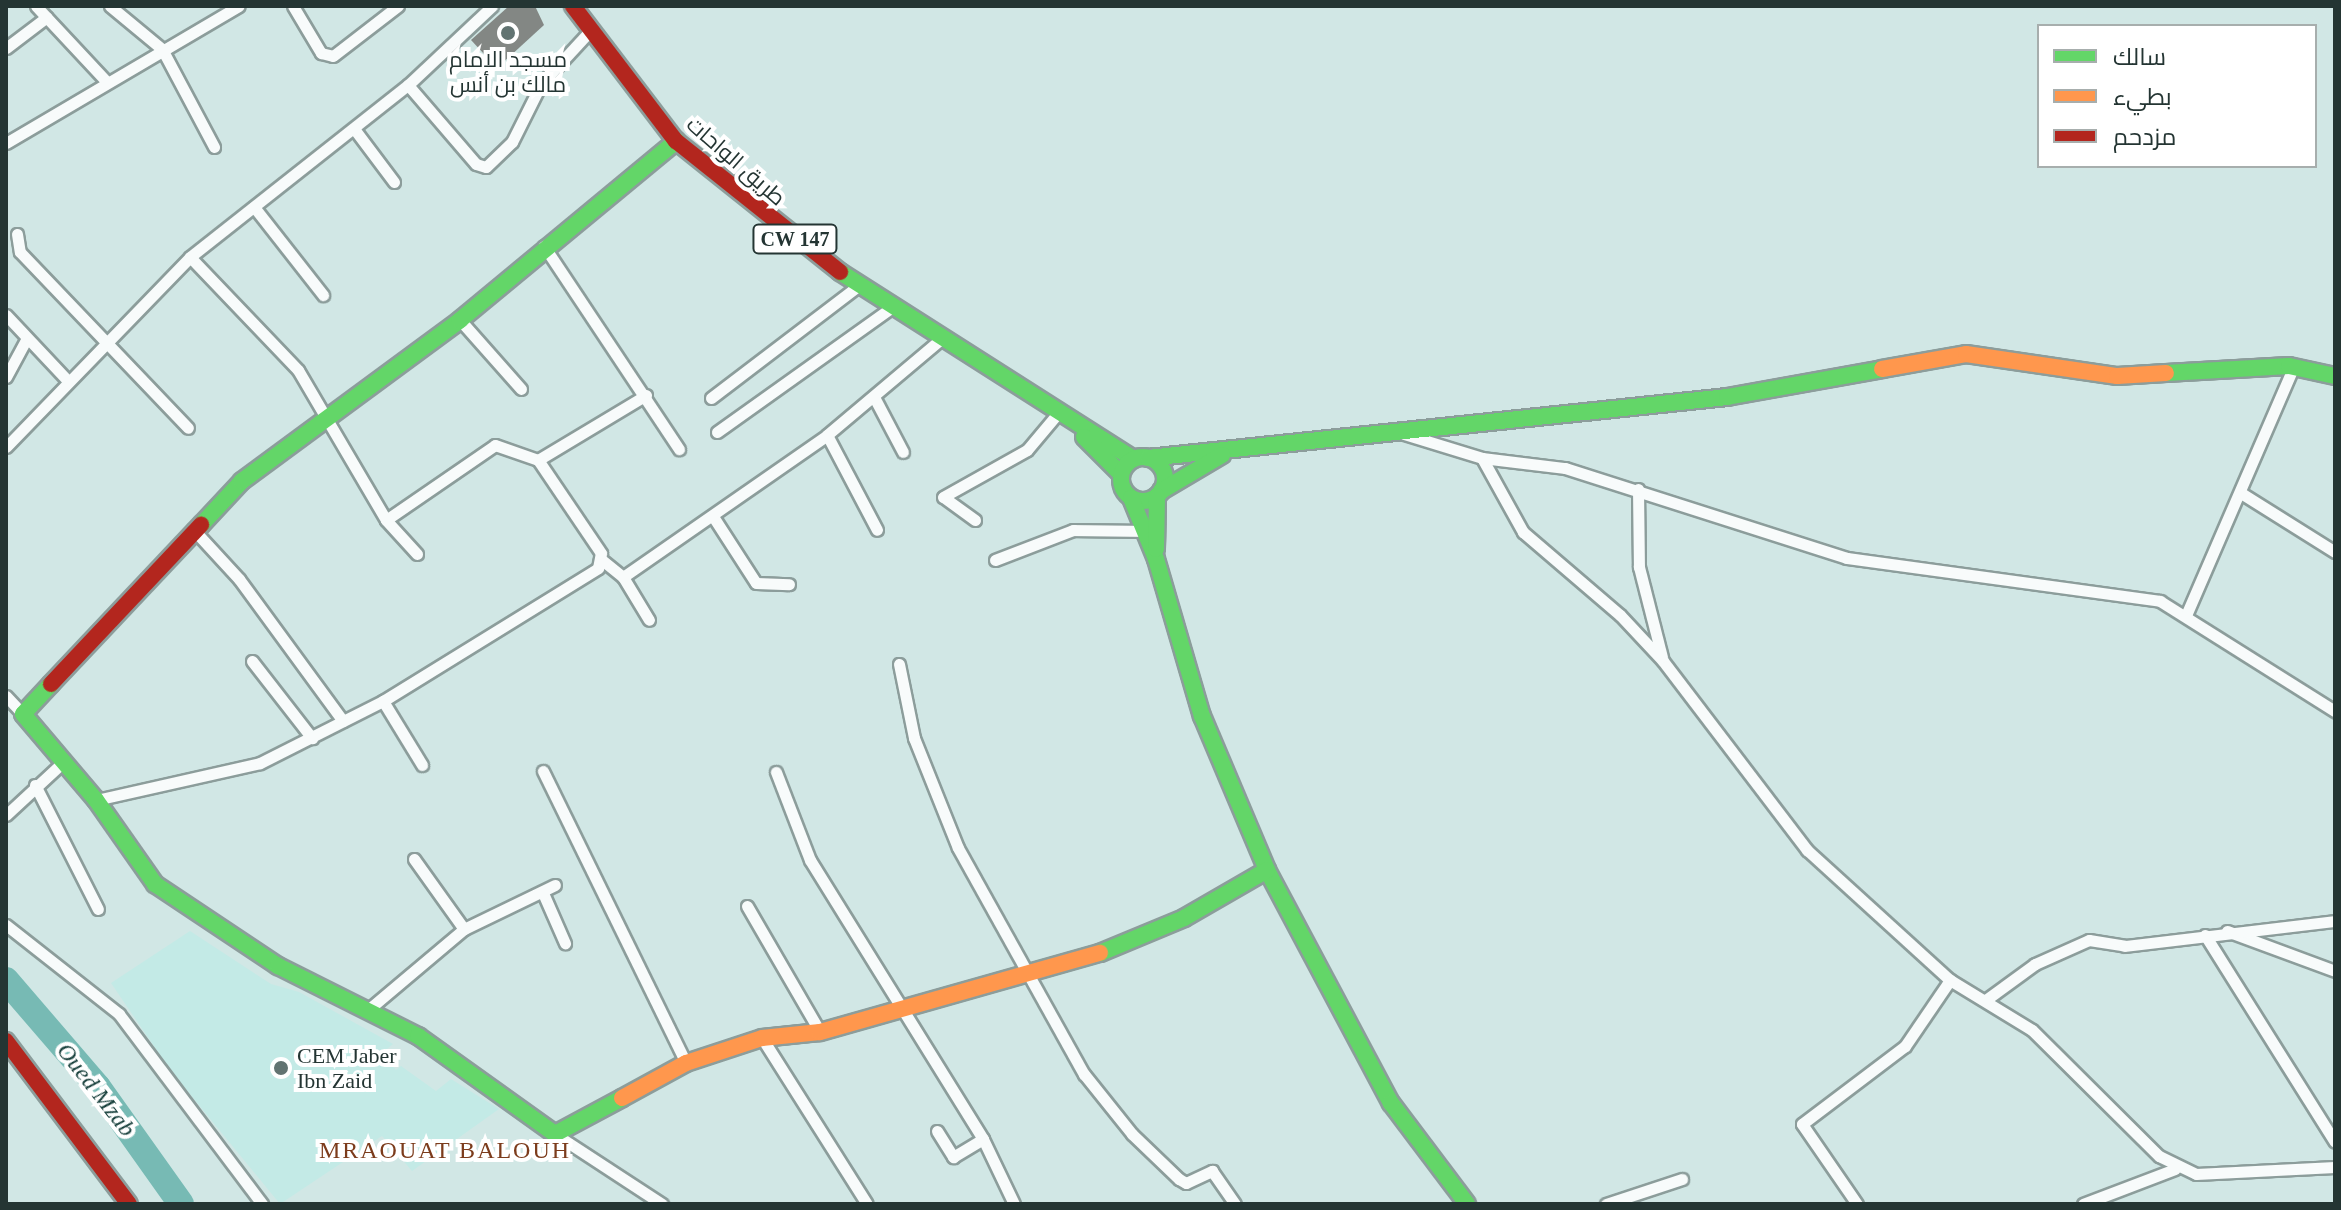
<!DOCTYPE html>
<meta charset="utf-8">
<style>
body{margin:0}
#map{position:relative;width:2341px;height:1210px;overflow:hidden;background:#d1e7e5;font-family:"Times New Roman",Cairo,serif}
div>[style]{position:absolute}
.built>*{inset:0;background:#c3eae6}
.river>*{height:26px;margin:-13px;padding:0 13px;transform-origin:13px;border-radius:13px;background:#77bab4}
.building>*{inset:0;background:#838784}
.roads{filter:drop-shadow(2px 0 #8c9d9b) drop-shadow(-2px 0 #8c9d9b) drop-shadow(0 2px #8c9d9b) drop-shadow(0 -2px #8c9d9b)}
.street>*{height:11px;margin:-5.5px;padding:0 5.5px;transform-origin:5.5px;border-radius:5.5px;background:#f8fbfb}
.fast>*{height:16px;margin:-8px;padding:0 8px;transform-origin:8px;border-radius:8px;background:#63d668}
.fast>.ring{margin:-8px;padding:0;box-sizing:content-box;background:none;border:16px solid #63d668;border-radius:50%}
.slow>*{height:16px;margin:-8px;padding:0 8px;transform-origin:8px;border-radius:8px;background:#ff974d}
.jam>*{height:16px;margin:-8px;padding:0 8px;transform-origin:8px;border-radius:8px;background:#b3261e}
.dots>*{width:22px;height:22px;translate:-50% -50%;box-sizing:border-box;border:4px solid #fff;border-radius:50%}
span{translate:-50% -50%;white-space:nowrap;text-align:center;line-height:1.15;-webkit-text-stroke:8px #fff;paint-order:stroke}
.shield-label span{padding:2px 6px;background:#fff;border:2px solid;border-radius:6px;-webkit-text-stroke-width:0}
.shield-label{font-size:20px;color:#243533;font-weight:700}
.poi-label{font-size:22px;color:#243533}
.left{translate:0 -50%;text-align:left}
.street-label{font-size:22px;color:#243533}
.water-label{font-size:24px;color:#143d39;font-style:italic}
.neighbourhood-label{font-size:24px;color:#7c3c1c;letter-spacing:2px}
.frame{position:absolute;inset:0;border:8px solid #243533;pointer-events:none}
.legend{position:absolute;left:2037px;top:24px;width:280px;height:144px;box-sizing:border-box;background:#fff;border:2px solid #a7aead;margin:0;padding:10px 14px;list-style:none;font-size:24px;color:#243533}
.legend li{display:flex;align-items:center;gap:16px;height:40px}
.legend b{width:40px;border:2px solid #a7aead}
</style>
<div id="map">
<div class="built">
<i style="clip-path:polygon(190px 931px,271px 984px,299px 992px,393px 1044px,381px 1054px,396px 1070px,401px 1066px,436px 1091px,451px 1079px,499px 1109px,412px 1171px,382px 1136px,280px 1204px,170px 1070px,111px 983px)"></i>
</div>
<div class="river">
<i style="left:6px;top:980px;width:141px;rotate:49.3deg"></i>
<i style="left:98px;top:1087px;width:143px;rotate:54.6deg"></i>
</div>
<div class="building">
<i style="clip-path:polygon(509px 6px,535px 6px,544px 25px,497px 68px,471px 40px)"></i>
</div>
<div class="roads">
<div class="street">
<i style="left:36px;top:6px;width:103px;rotate:47deg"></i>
<i style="left:110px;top:6px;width:67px;rotate:39.6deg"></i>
<i style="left:162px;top:49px;width:111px;rotate:62deg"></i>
<i style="left:293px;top:6px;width:55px;rotate:59.2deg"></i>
<i style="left:321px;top:53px;width:12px;rotate:14deg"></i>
<i style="left:333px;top:56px;width:82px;rotate:-37.6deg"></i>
<i style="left:6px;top:48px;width:51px;rotate:-37.1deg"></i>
<i style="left:408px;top:85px;width:104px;rotate:49.3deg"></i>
<i style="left:476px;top:164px;width:10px;rotate:17deg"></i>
<i style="left:486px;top:167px;width:36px;rotate:-44deg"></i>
<i style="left:512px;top:142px;width:65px;rotate:-63.4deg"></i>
<i style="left:541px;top:84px;width:71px;rotate:-47.3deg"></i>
<i style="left:355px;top:130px;width:65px;rotate:53.1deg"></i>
<i style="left:6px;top:143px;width:270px;rotate:-30.5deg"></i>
<i style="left:254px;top:207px;width:112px;rotate:51.9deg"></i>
<i style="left:17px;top:234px;width:18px;rotate:81deg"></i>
<i style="left:20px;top:252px;width:243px;rotate:46.3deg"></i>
<i style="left:544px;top:246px;width:244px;rotate:56.4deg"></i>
<i style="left:190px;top:257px;width:156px;rotate:46.3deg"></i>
<i style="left:298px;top:370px;width:174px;rotate:59.6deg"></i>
<i style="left:386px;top:520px;width:46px;rotate:47.6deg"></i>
<i style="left:6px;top:315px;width:91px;rotate:46.8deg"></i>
<i style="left:460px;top:320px;width:92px;rotate:48.5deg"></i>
<i style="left:6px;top:377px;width:44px;rotate:-61.7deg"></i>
<i style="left:874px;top:397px;width:62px;rotate:62.2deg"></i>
<i style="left:711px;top:398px;width:185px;rotate:-37.3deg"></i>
<i style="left:717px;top:432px;width:214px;rotate:-35.5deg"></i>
<i style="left:1404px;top:434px;width:82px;rotate:17.1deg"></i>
<i style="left:1482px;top:458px;width:85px;rotate:61deg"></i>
<i style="left:1523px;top:532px;width:128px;rotate:40.6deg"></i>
<i style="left:1620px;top:615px;width:63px;rotate:46.9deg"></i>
<i style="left:1663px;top:661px;width:238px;rotate:52.7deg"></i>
<i style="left:1807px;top:850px;width:193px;rotate:42.3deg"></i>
<i style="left:1950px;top:980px;width:96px;rotate:31.4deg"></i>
<i style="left:2032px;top:1030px;width:179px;rotate:44.8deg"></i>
<i style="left:2159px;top:1156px;width:41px;rotate:25.9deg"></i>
<i style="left:2196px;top:1174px;width:139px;rotate:-2.9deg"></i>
<i style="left:827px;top:435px;width:107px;rotate:62.2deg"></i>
<i style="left:6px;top:447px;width:264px;rotate:-45.9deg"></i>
<i style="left:190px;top:257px;width:278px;rotate:-38.3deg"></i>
<i style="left:408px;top:85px;width:115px;rotate:-43.2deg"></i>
<i style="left:1482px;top:458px;width:84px;rotate:6.9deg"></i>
<i style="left:1565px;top:468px;width:296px;rotate:17.7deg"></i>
<i style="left:1847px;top:558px;width:316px;rotate:7.8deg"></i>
<i style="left:2160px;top:601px;width:207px;rotate:32.2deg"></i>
<i style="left:1638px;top:489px;width:78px;rotate:89.3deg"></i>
<i style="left:1639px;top:567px;width:93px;rotate:75.7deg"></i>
<i style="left:2241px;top:493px;width:111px;rotate:32.1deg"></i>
<i style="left:714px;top:518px;width:77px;rotate:57.1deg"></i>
<i style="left:756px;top:583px;width:33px;rotate:2deg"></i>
<i style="left:386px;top:520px;width:132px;rotate:-34.5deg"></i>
<i style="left:495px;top:445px;width:46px;rotate:19.2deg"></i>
<i style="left:538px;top:460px;width:126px;rotate:-31deg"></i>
<i style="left:975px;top:520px;width:39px;rotate:-144deg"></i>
<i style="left:943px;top:497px;width:96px;rotate:-29.2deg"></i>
<i style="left:1027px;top:450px;width:48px;rotate:-50deg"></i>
<i style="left:193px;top:529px;width:68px;rotate:47.4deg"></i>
<i style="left:239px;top:579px;width:176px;rotate:53.8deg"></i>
<i style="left:602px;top:560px;width:27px;rotate:39deg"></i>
<i style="left:623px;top:577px;width:50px;rotate:58.8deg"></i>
<i style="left:995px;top:560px;width:84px;rotate:-21deg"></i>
<i style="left:1073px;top:530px;width:72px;rotate:0.8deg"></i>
<i style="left:623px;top:577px;width:249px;rotate:-34.8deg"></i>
<i style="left:827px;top:435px;width:149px;rotate:-40.1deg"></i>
<i style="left:2187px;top:613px;width:269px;rotate:-66.6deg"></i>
<i style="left:252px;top:661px;width:98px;rotate:52.1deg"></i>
<i style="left:899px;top:664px;width:76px;rotate:78.5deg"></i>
<i style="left:914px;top:738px;width:118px;rotate:68.2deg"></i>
<i style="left:958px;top:848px;width:259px;rotate:60.9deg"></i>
<i style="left:1084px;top:1074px;width:77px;rotate:51.3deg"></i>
<i style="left:1132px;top:1134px;width:65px;rotate:43.8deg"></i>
<i style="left:1179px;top:1179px;width:8px;rotate:30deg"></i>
<i style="left:1186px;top:1183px;width:29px;rotate:-25deg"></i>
<i style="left:1212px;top:1171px;width:40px;rotate:55.1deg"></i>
<i style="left:6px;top:696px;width:25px;rotate:47deg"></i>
<i style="left:383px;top:701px;width:75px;rotate:58.6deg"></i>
<i style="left:543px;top:771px;width:325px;rotate:63.9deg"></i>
<i style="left:776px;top:772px;width:94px;rotate:68.9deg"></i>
<i style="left:810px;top:860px;width:328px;rotate:58.2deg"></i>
<i style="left:983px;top:1139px;width:72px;rotate:64.5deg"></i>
<i style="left:35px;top:785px;width:139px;rotate:63.1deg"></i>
<i style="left:96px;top:800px;width:168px;rotate:-12.7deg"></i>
<i style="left:260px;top:763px;width:138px;rotate:-26.8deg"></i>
<i style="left:383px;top:701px;width:253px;rotate:-31.7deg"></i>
<i style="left:598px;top:568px;width:15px;rotate:-79deg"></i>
<i style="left:601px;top:553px;width:112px;rotate:-124.1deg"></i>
<i style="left:6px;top:815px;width:75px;rotate:-42.8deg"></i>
<i style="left:414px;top:859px;width:86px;rotate:54.5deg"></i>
<i style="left:543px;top:893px;width:55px;rotate:66.3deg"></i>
<i style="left:747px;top:906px;width:146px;rotate:59.9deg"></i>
<i style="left:6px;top:925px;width:144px;rotate:38.2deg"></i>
<i style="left:119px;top:1014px;width:238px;rotate:53deg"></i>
<i style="left:2227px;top:931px;width:115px;rotate:20.3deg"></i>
<i style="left:2205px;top:935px;width:244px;rotate:57.9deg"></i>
<i style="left:1987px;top:999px;width:59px;rotate:-36.1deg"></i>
<i style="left:2035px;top:964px;width:59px;rotate:-24deg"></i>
<i style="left:2089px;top:940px;width:36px;rotate:9deg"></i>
<i style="left:2125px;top:946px;width:211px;rotate:-6.8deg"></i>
<i style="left:369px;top:1009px;width:124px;rotate:-40.1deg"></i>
<i style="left:464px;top:929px;width:101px;rotate:-25.8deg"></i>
<i style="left:762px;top:1038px;width:196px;rotate:57.7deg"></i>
<i style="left:937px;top:1131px;width:31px;rotate:58deg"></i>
<i style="left:953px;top:1157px;width:35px;rotate:-31deg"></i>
<i style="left:555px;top:1134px;width:128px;rotate:33.2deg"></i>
<i style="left:1606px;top:1204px;width:80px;rotate:-18.2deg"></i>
<i style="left:1857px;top:1204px;width:97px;rotate:-124.5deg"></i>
<i style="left:1802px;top:1124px;width:129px;rotate:-37.1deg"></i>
<i style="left:1905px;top:1046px;width:80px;rotate:-55.7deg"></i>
<i style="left:2083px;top:1204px;width:98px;rotate:-20.8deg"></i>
</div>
<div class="fast">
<i style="left:840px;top:272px;width:348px;rotate:32.5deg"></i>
<i style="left:2166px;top:373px;width:123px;rotate:-3.3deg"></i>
<i style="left:2289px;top:366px;width:47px;rotate:12.3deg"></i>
<i style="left:1084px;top:437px;width:52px;rotate:45deg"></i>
<i class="ring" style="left:1121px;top:457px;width:28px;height:28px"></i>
<i style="left:1148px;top:458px;width:582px;rotate:-6.01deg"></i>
<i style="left:1727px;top:397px;width:158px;rotate:-10.2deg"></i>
<i style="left:1161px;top:491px;width:71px;rotate:-30.5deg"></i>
<i style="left:1131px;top:498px;width:66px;rotate:67.7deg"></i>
<i style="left:1156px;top:559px;width:164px;rotate:73.7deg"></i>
<i style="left:1202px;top:716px;width:167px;rotate:67.1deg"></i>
<i style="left:1267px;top:870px;width:264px;rotate:62deg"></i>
<i style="left:1391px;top:1103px;width:126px;rotate:53deg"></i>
<i style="left:201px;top:525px;width:60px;rotate:-47deg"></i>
<i style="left:242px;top:481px;width:271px;rotate:-36.4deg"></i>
<i style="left:460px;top:320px;width:281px;rotate:-39.6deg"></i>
<i style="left:1156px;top:549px;width:53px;rotate:-88.9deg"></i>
<i style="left:51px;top:684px;width:41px;rotate:133deg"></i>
<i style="left:23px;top:714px;width:113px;rotate:49.7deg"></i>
<i style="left:96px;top:800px;width:103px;rotate:54.9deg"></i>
<i style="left:155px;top:884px;width:148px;rotate:33.7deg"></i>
<i style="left:278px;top:966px;width:157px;rotate:26.6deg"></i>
<i style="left:418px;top:1036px;width:168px;rotate:35.6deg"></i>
<i style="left:555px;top:1134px;width:76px;rotate:-28.2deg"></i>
<i style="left:1100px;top:953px;width:91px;rotate:-22.6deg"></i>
<i style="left:1184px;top:918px;width:96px;rotate:-30deg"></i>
</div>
<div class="slow">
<i style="left:1882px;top:369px;width:85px;rotate:-10.1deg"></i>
<i style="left:1966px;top:354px;width:153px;rotate:8.3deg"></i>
<i style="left:2117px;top:376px;width:49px;rotate:-3.5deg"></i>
<i style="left:622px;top:1098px;width:73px;rotate:-28.7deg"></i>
<i style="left:686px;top:1063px;width:80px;rotate:-18.2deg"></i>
<i style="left:762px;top:1038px;width:58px;rotate:-5.9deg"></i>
<i style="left:820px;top:1032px;width:291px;rotate:-15.8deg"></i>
</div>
<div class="jam">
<i style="left:573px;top:6px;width:170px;rotate:52.7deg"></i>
<i style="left:676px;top:141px;width:210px;rotate:38.6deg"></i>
<i style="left:51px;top:684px;width:219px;rotate:-46.7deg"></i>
<i style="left:6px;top:1041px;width:204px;rotate:53deg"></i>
</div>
</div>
<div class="dots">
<i style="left:508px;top:33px;background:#617371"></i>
<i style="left:281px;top:1068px;background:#617371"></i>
</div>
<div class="shield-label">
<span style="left:795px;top:239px">CW 147</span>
</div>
<div class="poi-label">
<span style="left:508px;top:72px">مسجد الإمام<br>مالك بن أنس</span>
<span class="left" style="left:297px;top:1068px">CEM Jaber<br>Ibn Zaid</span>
</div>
<div class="street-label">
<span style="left:736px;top:161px;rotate:41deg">طريق الواحات</span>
</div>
<div class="water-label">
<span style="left:96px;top:1090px;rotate:52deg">Oued Mzab</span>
</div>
<div class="neighbourhood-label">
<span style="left:445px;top:1151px">MRAOUAT BALOUH</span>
</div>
<div class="frame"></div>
<ul class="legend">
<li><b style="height:10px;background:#63d668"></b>سالك</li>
<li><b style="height:10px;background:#ff974d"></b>بطيء</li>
<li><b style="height:10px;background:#b3261e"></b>مزدحم</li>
</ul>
</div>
